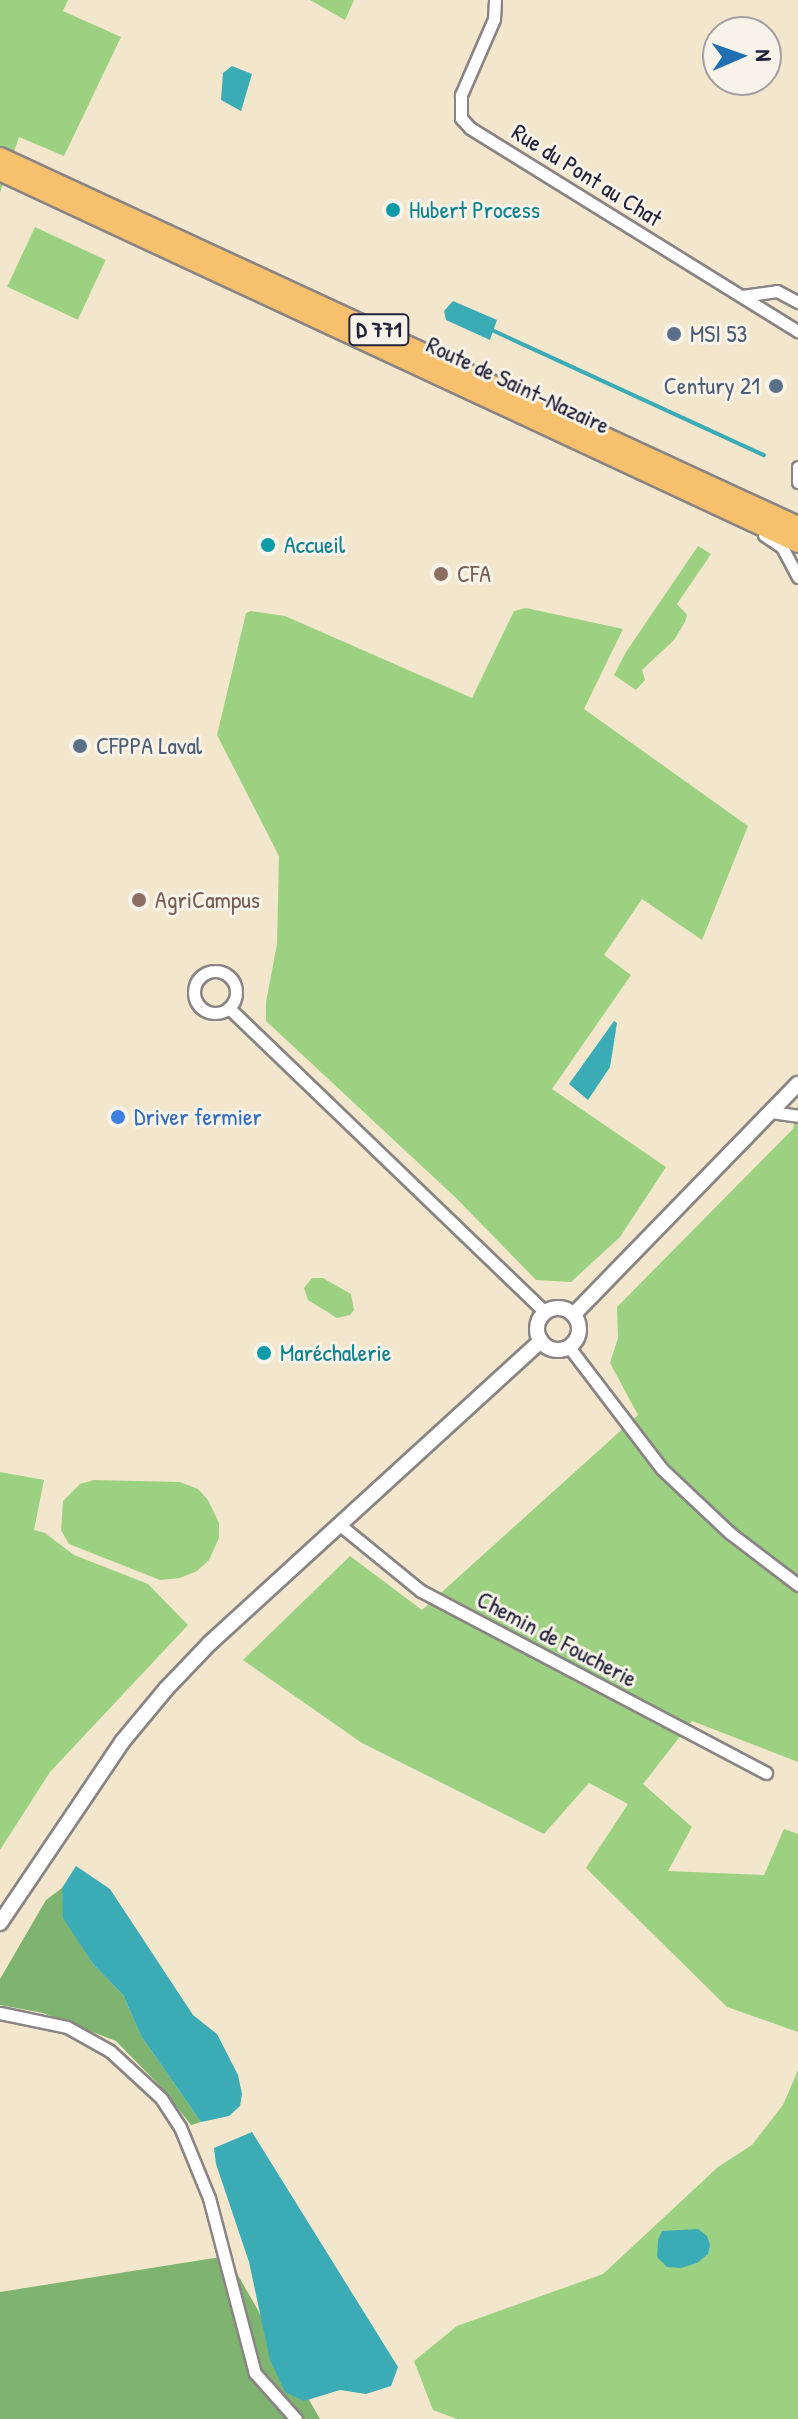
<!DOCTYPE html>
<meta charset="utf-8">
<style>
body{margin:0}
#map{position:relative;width:798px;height:2419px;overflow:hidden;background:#f2e6cd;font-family:"Patrick Hand",sans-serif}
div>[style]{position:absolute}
.green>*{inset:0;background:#9dd182;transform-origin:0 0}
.forest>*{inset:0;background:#7eb370}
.water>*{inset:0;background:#3bacb5}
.stream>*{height:4px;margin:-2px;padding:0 2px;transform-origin:2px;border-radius:2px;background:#3bacb5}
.roads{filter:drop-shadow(2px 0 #8a8484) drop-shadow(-2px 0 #8a8484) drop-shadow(0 2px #8a8484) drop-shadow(0 -2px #8a8484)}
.minor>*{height:11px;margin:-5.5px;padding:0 5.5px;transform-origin:5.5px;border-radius:5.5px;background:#fff}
.minor>.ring{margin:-5.5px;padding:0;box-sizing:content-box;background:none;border:11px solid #fff;border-radius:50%}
.tertiary>*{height:14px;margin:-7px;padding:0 7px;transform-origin:7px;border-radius:7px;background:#fff}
.tertiary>.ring{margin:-7px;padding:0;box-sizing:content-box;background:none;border:14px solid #fff;border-radius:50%}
.primary>*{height:18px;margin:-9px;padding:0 9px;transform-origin:9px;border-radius:9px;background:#f7c06c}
.dots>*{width:22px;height:22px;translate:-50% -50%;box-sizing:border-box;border:4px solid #f7f3e8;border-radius:50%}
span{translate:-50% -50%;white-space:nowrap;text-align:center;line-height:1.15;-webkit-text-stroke:6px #f7f3e8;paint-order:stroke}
.shield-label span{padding:2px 6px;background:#f7f3e8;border:2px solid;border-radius:6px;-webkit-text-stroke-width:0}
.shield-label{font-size:22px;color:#22223b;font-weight:700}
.street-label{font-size:24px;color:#22223b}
.culture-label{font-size:24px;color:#0d838f}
.left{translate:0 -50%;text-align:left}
.service-label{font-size:24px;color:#4e5e75}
.right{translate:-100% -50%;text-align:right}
.education-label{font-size:24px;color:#785e54}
.shop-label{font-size:24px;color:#366cbe}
.north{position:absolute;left:702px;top:16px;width:80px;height:80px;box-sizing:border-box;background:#f7f3e8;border:2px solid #a29fa3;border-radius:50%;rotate:88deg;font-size:22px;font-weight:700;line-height:32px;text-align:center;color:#22223b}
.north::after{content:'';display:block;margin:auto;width:28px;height:36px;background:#1f6fb2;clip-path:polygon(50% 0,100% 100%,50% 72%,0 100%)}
</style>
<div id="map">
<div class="green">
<i style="clip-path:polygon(0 0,68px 0,63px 11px,121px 37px,64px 156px,19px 137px,0 193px)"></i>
<i style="clip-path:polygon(310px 0,354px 0,345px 20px)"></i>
<i style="left:35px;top:227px;width:78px;height:66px;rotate:25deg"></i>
<i style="clip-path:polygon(698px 546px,711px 554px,677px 604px,687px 615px,685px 622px,674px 640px,642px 670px,645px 680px,636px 690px,614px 675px,626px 652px)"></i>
<i style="clip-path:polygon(526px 608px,623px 629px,584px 709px,748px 826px,702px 940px,642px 899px,604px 955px,631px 975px,552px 1089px,666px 1167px,620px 1237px,571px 1282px,536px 1280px,455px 1197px,266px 1021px,266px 1002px,277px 944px,279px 856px,217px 735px,246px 613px,251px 611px,285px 616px,472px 698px,514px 611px)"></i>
<i style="clip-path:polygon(798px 1103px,798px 1762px,692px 1721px,643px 1784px,692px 1827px,668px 1871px,764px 1875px,784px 1829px,798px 1834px,798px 2032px,727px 2007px,586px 1868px,628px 1804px,589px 1783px,544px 1834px,362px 1743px,243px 1660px,350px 1556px,422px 1610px,638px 1415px,610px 1363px,618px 1338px,617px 1307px,793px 1129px)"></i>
<i style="clip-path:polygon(312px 1278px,323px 1278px,351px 1294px,354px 1310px,350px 1315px,337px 1318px,308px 1300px,304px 1288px)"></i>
<i style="clip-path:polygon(0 1472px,44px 1480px,34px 1530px,45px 1533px,74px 1555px,148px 1584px,188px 1625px,50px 1772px,0 1850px)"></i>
<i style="clip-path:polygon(94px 1480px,180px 1482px,198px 1489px,208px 1500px,219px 1523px,219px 1538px,209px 1560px,197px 1571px,180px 1578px,160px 1580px,69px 1544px,61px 1530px,63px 1501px,80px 1484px)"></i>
<i style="clip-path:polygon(798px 2070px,798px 2419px,457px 2419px,433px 2410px,414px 2361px,457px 2326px,603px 2274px,718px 2167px,752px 2145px,783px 2105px)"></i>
</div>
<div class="forest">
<i style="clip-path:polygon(62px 1888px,64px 1918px,93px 1964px,123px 1995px,141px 2036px,201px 2122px,191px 2125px,160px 2086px,116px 2041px,43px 2013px,0 2005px,0 1979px,46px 1900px)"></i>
<i style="clip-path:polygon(227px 2256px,320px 2419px,0 2419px,0 2292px)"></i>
</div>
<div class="water">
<i style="clip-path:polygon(232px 66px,252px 74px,241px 111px,221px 100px,223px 73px)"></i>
<i style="clip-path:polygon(453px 301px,497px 320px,490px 340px,446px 320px,444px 311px)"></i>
<i style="clip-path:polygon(614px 1021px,617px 1023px,610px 1067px,588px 1100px,569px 1084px)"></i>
<i style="clip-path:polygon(76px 1866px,110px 1889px,193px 2015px,217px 2034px,238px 2075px,242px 2094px,240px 2106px,229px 2116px,201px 2122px,141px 2036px,123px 1995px,93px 1964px,63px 1918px,62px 1888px)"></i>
<i style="clip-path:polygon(252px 2132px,398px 2367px,391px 2386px,366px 2394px,340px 2390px,304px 2401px,285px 2392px,270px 2360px,249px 2262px,216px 2164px,214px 2148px)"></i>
<i style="clip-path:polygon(698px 2229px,707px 2236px,710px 2245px,708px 2254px,697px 2263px,681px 2268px,667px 2267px,657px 2257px,658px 2240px,662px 2231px)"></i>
</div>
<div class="stream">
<i style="left:494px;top:331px;width:297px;rotate:24.7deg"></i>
</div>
<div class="roads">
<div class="minor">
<i style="left:495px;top:0;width:19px;rotate:93deg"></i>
<i style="left:494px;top:19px;width:83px;rotate:113.5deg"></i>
<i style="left:461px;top:95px;width:23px;rotate:90deg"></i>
<i style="left:461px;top:118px;width:13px;rotate:48deg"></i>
<i style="left:470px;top:128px;width:386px;rotate:31.8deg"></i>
<i style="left:742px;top:296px;width:35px;rotate:-8deg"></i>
<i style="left:777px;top:291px;width:24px;rotate:28deg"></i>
<i style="left:798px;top:467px;width:15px;rotate:90deg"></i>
<i style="left:764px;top:535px;width:22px;rotate:34deg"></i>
<i style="left:782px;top:547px;width:34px;rotate:62deg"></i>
<i class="ring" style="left:194px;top:971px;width:31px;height:31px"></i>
<i style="left:229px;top:1008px;width:438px;rotate:43.9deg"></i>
<i style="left:771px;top:1112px;width:27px;rotate:8deg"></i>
<i style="left:569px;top:1347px;width:153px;rotate:52.7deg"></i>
<i style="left:662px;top:1469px;width:93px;rotate:43.3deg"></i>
<i style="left:730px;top:1533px;width:86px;rotate:37.4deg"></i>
<i style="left:340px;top:1525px;width:104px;rotate:39.2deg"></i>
<i style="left:421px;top:1591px;width:390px;rotate:27.8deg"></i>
<i style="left:0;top:2013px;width:68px;rotate:11.8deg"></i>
<i style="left:67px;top:2027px;width:49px;rotate:29.2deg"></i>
<i style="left:110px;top:2051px;width:69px;rotate:42.7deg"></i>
<i style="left:161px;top:2098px;width:35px;rotate:57deg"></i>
<i style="left:180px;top:2127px;width:77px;rotate:67.8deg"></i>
<i style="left:209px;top:2198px;width:181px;rotate:75.3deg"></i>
<i style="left:255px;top:2373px;width:62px;rotate:48.3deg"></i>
</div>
<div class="tertiary">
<i class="ring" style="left:537px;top:1308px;width:28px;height:28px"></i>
<i style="left:574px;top:1314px;width:321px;rotate:-45.8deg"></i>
<i style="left:0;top:1923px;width:218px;rotate:-56deg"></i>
<i style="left:122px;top:1742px;width:69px;rotate:-50.3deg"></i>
<i style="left:166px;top:1689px;width:64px;rotate:-46.3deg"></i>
<i style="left:210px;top:1643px;width:448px;rotate:-42.4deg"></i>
</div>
<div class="primary">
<i style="left:0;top:157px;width:879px;rotate:24.82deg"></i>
<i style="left:0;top:171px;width:880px;rotate:24.99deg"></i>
</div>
</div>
<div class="dots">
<i style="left:393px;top:210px;background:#0f9aa8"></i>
<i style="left:674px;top:334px;background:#5c6f8a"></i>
<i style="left:776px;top:386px;background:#5c6f8a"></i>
<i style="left:268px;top:545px;background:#0f9aa8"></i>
<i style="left:441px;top:574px;background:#8d6e63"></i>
<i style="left:80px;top:746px;background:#5c6f8a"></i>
<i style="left:139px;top:900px;background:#8d6e63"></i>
<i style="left:118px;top:1117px;background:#3f7fe0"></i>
<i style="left:264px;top:1353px;background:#0f9aa8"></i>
</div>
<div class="shield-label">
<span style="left:379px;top:330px">D 771</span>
</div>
<div class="street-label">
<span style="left:587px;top:175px;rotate:32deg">Rue du Pont au Chat</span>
<span style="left:518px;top:385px;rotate:25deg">Route de Saint-Nazaire</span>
<span style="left:557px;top:1639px;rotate:28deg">Chemin de Foucherie</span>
</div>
<div class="culture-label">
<span class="left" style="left:409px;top:210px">Hubert Process</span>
<span class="left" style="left:284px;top:545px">Accueil</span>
<span class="left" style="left:280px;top:1353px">Maréchalerie</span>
</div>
<div class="service-label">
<span class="left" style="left:690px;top:334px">MSI 53</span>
<span class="right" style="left:760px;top:386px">Century 21</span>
<span class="left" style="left:96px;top:746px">CFPPA Laval</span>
</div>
<div class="education-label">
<span class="left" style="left:457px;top:574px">CFA</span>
<span class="left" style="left:155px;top:900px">AgriCampus</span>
</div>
<div class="shop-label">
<span class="left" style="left:134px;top:1117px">Driver fermier</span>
</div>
<div class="north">N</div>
</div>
